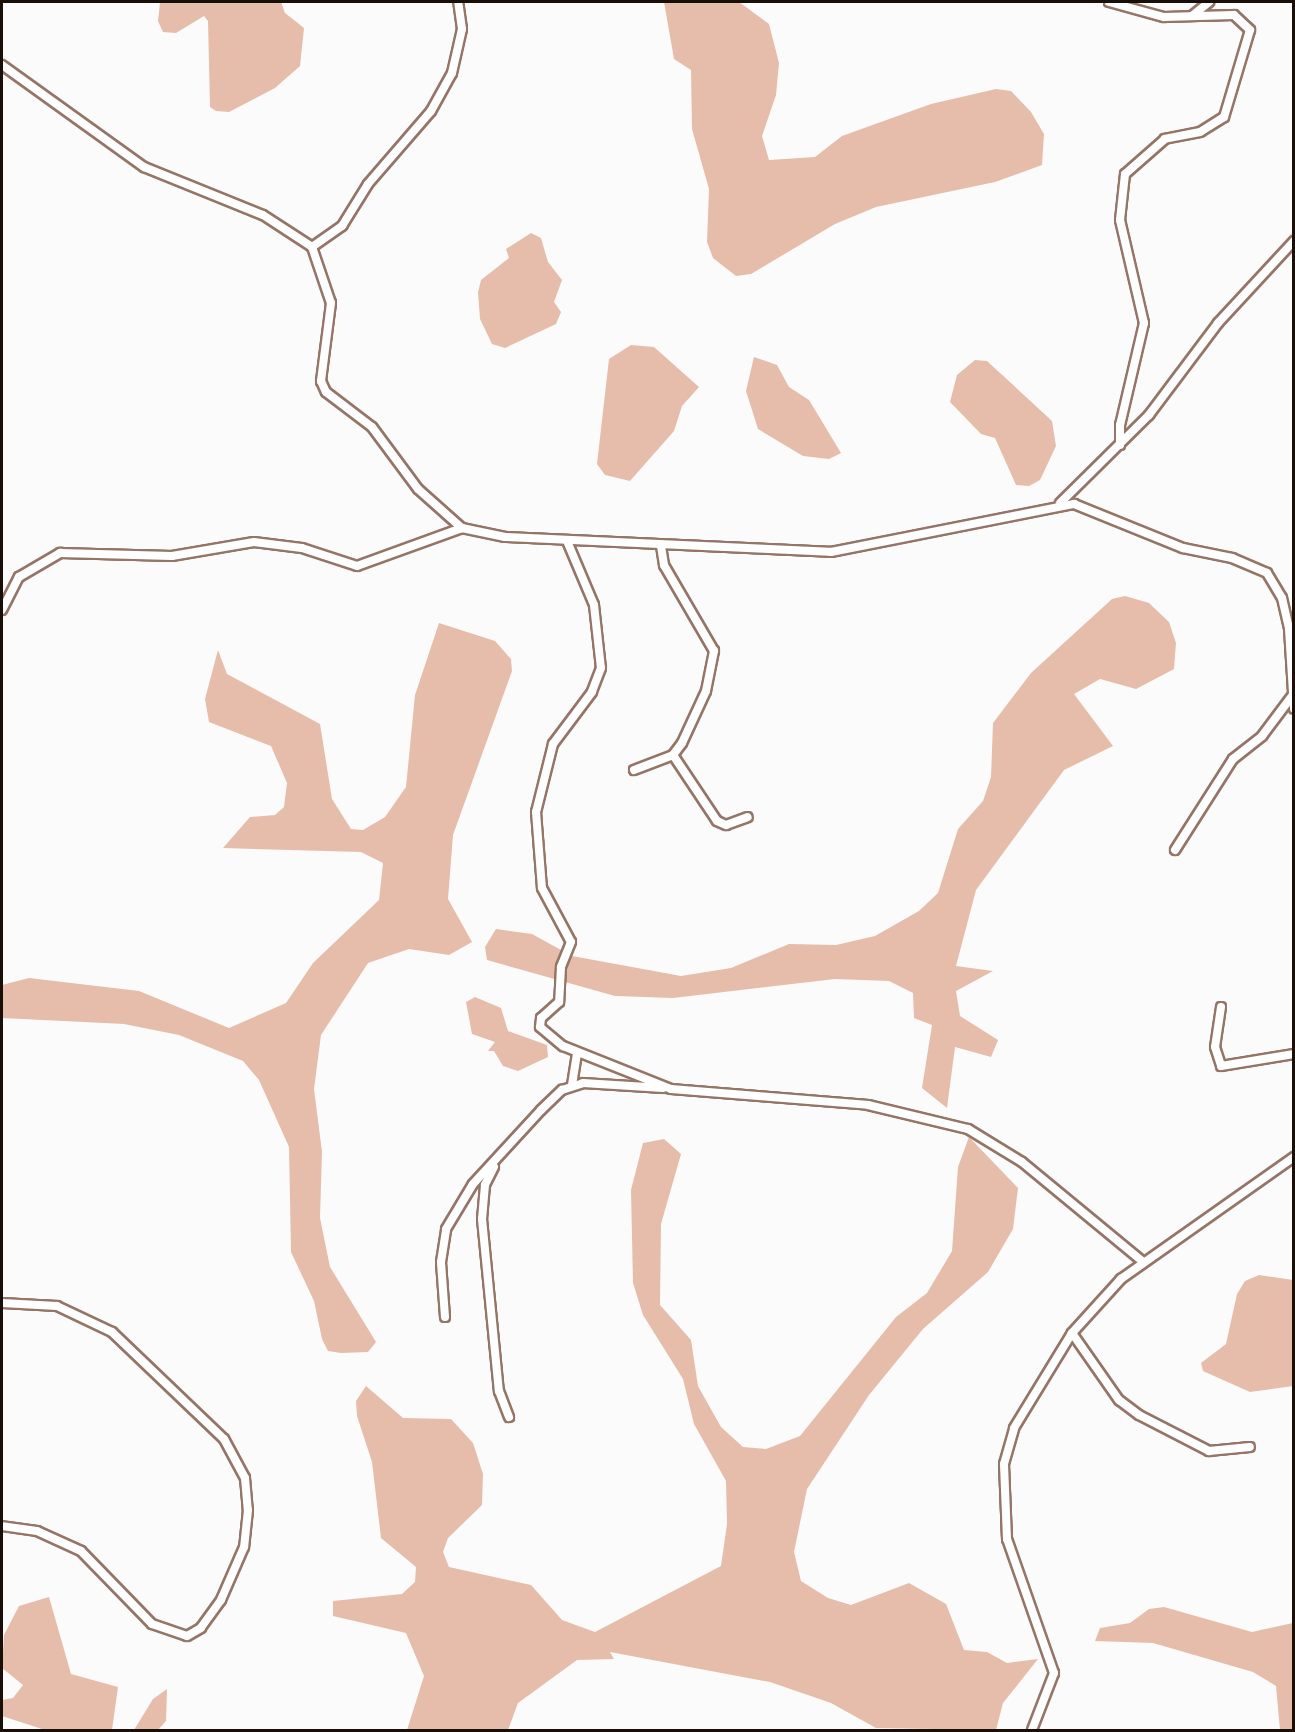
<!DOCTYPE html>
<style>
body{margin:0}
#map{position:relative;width:1295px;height:1732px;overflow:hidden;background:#fbfbfb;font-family:"DejaVu Sans",sans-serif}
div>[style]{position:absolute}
.green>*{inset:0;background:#e6bdaa}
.roads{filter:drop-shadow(2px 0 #947567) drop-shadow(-2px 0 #947567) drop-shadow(0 2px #947567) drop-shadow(0 -2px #947567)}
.minor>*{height:8px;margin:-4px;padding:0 4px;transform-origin:4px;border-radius:4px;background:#fff}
span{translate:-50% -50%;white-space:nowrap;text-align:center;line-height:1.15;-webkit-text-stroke:4.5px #fff;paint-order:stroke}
.frame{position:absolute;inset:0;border:3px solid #1a0e09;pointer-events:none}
</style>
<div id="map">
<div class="green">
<i style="clip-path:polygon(160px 2px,281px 2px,285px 13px,304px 28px,300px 66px,275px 88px,229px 112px,216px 111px,210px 107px,208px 21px,204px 16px,176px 33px,163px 32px,158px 21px)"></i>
<i style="clip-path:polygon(664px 2px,739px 2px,769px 24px,779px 63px,776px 95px,762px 136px,769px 160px,815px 157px,842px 136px,931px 104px,996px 89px,1011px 91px,1031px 112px,1044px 134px,1042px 165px,995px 182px,876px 207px,835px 224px,751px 274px,736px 276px,713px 258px,707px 242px,709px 189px,692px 129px,691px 70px,674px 59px)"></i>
<i style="clip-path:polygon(531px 233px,541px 238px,548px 262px,562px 280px,554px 302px,561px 312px,556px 324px,505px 348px,492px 344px,480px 319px,478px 292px,481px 280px,509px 258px,506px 249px)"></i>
<i style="clip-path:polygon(631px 345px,654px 347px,699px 387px,682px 406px,674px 431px,630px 481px,605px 475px,597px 464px,609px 359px)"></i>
<i style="clip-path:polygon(754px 357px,777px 365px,789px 387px,809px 400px,841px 453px,829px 459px,803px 456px,758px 429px,746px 391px)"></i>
<i style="clip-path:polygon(975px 360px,987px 361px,1052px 421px,1056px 446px,1040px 480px,1029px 486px,1016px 485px,995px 438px,981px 434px,950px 402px,957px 375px)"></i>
<i style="clip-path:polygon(1125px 596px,1149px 603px,1169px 622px,1176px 643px,1174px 669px,1136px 689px,1100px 679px,1074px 694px,1113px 746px,1064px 770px,976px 890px,956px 966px,993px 971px,956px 991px,960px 1016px,998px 1040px,991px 1057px,955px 1047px,947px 1108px,922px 1088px,932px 1025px,914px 1018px,913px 993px,889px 981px,835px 979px,673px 998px,615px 996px,487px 960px,485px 947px,496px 929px,532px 934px,572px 956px,681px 976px,731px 968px,789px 944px,836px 945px,875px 936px,919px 911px,938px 893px,958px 829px,983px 801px,991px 777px,993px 723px,1031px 673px,1112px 599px)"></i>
<i style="clip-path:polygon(439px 623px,495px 641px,511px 659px,512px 671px,453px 835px,448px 899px,472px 942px,449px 955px,409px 949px,368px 963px,321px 1035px,314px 1089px,322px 1152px,320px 1218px,330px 1267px,376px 1342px,368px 1352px,341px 1353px,328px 1351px,322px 1339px,314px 1301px,291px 1252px,289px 1147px,259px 1080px,243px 1061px,179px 1035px,124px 1024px,2px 1018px,2px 985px,29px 978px,139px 991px,229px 1028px,286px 1003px,313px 963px,379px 900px,383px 863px,361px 852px,223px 848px,250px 817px,275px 815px,284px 807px,287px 783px,271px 746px,209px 722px,205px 699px,218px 650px,227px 674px,320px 724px,332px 799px,351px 829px,363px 830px,385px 817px,406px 787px,415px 695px)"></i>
<i style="clip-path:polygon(475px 997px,501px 1008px,508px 1031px,547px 1045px,548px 1057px,518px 1071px,503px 1066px,494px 1051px,488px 1051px,495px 1042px,472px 1034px,466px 1002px)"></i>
<i style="clip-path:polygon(969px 1137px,1018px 1188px,1013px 1229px,988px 1272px,923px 1329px,869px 1395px,807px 1489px,794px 1552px,801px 1581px,828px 1598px,851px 1605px,909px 1583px,946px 1604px,964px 1650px,987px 1652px,1007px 1663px,1038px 1659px,1003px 1703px,996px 1730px,876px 1728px,831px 1703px,770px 1682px,610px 1652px,614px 1659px,577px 1660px,518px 1703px,508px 1730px,407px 1730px,424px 1676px,406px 1633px,333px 1616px,333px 1601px,402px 1594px,415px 1582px,416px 1567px,381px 1538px,372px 1462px,357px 1416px,356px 1401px,366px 1386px,403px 1418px,451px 1419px,473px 1443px,483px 1474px,482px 1505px,448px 1538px,443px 1552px,449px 1567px,531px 1585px,562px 1620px,595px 1632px,721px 1566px,727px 1524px,726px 1481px,694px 1424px,683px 1379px,643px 1315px,633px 1283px,631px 1190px,643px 1143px,664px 1139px,681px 1154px,661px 1224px,660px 1305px,691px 1340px,698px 1386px,721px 1427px,743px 1447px,766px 1449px,800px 1436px,896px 1317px,927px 1293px,952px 1251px,958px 1167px)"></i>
<i style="clip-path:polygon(1259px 1275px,1293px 1280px,1293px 1386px,1250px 1392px,1203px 1371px,1201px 1363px,1226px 1344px,1237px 1294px,1245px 1281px)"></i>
<i style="clip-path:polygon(49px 1597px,71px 1674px,118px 1687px,112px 1730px,45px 1730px,2px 1716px,2px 1700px,13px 1698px,23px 1685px,2px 1668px,4px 1635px,19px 1606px)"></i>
<i style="clip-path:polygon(1164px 1607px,1252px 1632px,1293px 1623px,1293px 1730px,1280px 1730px,1276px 1686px,1253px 1672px,1153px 1643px,1095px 1641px,1100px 1628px,1130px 1623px,1149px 1609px)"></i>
<i style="clip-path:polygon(167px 1689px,166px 1721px,158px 1730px,134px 1730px,153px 1699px)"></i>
</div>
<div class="roads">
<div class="minor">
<i style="left:1109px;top:2px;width:57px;rotate:15.3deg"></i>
<i style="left:1164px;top:17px;width:70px;rotate:-1.6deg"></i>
<i style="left:1234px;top:15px;width:22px;rotate:43deg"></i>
<i style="left:1250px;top:30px;width:91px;rotate:106.6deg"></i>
<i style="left:1224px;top:117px;width:28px;rotate:148deg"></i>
<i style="left:1200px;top:132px;width:36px;rotate:169deg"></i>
<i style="left:1165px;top:139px;width:53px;rotate:138.8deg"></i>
<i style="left:1125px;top:174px;width:46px;rotate:96.2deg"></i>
<i style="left:1120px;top:220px;width:106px;rotate:76.9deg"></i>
<i style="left:1144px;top:323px;width:105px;rotate:103.2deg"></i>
<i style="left:1120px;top:425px;width:20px;rotate:90deg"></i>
<i style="left:1193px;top:15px;width:21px;rotate:-39deg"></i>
<i style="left:2px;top:65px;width:175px;rotate:35.7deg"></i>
<i style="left:144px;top:167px;width:128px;rotate:22deg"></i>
<i style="left:263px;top:215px;width:59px;rotate:33.1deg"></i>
<i style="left:312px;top:247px;width:59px;rotate:71.3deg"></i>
<i style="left:331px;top:303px;width:79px;rotate:97.3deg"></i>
<i style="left:321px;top:381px;width:12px;rotate:66deg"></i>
<i style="left:326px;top:392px;width:58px;rotate:37.3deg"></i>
<i style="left:372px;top:427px;width:77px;rotate:53.4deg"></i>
<i style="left:418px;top:489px;width:59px;rotate:41.6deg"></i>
<i style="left:462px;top:528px;width:44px;rotate:11.8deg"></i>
<i style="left:505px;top:537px;width:326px;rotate:2.6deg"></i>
<i style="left:831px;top:552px;width:248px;rotate:-11.2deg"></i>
<i style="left:1074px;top:504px;width:118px;rotate:22deg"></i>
<i style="left:1183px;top:548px;width:50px;rotate:11.5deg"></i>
<i style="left:1232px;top:558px;width:38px;rotate:23deg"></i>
<i style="left:1267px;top:573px;width:29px;rotate:59deg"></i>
<i style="left:1282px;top:598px;width:32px;rotate:77deg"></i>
<i style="left:1289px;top:629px;width:80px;rotate:86.4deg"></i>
<i style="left:312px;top:247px;width:37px;rotate:-35deg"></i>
<i style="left:342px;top:226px;width:49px;rotate:-58.2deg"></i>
<i style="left:368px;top:184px;width:96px;rotate:-49.2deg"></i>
<i style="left:431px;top:111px;width:43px;rotate:-61.1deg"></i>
<i style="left:452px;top:73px;width:45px;rotate:-77.2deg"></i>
<i style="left:462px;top:29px;width:27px;rotate:-98deg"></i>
<i style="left:1060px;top:503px;width:125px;rotate:-44.7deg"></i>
<i style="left:1149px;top:415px;width:115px;rotate:-53.1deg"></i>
<i style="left:1218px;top:323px;width:112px;rotate:-47.2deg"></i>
<i style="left:567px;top:541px;width:69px;rotate:67.1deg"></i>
<i style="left:594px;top:605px;width:63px;rotate:83.7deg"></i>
<i style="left:601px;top:668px;width:26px;rotate:111deg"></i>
<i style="left:592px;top:692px;width:65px;rotate:126.9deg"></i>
<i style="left:553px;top:744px;width:70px;rotate:104deg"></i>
<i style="left:536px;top:812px;width:76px;rotate:85.5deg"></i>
<i style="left:542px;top:888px;width:61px;rotate:61.8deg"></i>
<i style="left:571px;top:942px;width:27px;rotate:112deg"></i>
<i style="left:561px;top:967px;width:35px;rotate:93deg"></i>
<i style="left:559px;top:1002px;width:24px;rotate:138deg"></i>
<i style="left:541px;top:1018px;width:9px;rotate:96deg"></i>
<i style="left:540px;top:1027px;width:30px;rotate:40deg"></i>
<i style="left:563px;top:1046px;width:116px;rotate:21.7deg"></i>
<i style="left:671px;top:1089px;width:198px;rotate:4.6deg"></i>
<i style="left:868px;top:1105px;width:103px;rotate:13.5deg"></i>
<i style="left:968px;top:1129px;width:63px;rotate:31.4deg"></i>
<i style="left:1022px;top:1162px;width:156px;rotate:39.5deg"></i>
<i style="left:2px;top:610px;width:37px;rotate:-63deg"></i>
<i style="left:19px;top:577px;width:48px;rotate:-30.3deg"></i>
<i style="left:60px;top:553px;width:112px;rotate:1.5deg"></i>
<i style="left:172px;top:556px;width:83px;rotate:-9.7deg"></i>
<i style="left:254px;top:542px;width:48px;rotate:7.1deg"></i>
<i style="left:302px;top:548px;width:58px;rotate:18.1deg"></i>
<i style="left:357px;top:566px;width:112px;rotate:-19.9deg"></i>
<i style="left:673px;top:755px;width:79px;rotate:56.3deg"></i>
<i style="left:717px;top:821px;width:10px;rotate:24deg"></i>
<i style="left:726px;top:825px;width:23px;rotate:-20deg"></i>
<i style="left:634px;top:770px;width:42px;rotate:-21deg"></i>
<i style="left:673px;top:755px;width:15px;rotate:-53deg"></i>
<i style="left:682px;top:743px;width:57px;rotate:-65.2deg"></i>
<i style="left:706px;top:691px;width:41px;rotate:-78.7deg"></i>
<i style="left:714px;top:651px;width:99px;rotate:-120.2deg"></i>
<i style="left:664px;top:565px;width:20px;rotate:-99deg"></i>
<i style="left:1175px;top:850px;width:108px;rotate:-57.5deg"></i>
<i style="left:1233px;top:759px;width:37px;rotate:-38deg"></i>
<i style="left:1262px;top:736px;width:50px;rotate:-53.1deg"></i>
<i style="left:1221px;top:1007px;width:40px;rotate:98.5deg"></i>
<i style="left:1215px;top:1047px;width:20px;rotate:72deg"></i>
<i style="left:1221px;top:1066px;width:74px;rotate:-9.3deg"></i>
<i style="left:572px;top:1085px;width:32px;rotate:-81deg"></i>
<i style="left:494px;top:1167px;width:20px;rotate:117deg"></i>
<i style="left:485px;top:1185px;width:34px;rotate:95deg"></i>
<i style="left:482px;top:1219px;width:173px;rotate:84.4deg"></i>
<i style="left:499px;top:1391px;width:28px;rotate:69deg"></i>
<i style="left:2px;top:1303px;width:55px;rotate:3.1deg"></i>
<i style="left:57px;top:1306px;width:61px;rotate:25.3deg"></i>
<i style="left:112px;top:1332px;width:155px;rotate:43.7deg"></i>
<i style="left:224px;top:1439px;width:44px;rotate:61.7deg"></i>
<i style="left:245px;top:1478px;width:32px;rotate:85deg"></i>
<i style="left:248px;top:1510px;width:37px;rotate:96deg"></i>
<i style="left:244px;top:1547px;width:58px;rotate:113.5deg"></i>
<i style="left:221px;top:1600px;width:34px;rotate:126deg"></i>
<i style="left:201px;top:1628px;width:16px;rotate:150deg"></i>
<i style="left:187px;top:1636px;width:37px;rotate:-161deg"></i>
<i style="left:152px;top:1624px;width:102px;rotate:-134.2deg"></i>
<i style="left:81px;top:1551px;width:48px;rotate:-155.6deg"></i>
<i style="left:37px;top:1531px;width:35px;rotate:-172deg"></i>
<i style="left:445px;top:1317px;width:55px;rotate:-94.2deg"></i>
<i style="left:441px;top:1262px;width:33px;rotate:-81deg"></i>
<i style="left:446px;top:1229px;width:52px;rotate:-59deg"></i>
<i style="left:473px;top:1184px;width:100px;rotate:-47.4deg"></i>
<i style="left:541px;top:1110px;width:29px;rotate:-44deg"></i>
<i style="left:562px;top:1090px;width:22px;rotate:-18deg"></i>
<i style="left:583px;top:1083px;width:80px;rotate:3.6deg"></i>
<i style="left:1072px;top:1333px;width:82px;rotate:55deg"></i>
<i style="left:1119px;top:1400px;width:25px;rotate:37deg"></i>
<i style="left:1139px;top:1415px;width:79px;rotate:27.2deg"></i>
<i style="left:1209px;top:1451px;width:41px;rotate:-5.6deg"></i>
<i style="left:1032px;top:1730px;width:61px;rotate:-68.9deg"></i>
<i style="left:1054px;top:1673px;width:142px;rotate:-109.3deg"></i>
<i style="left:1007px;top:1539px;width:75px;rotate:-92.3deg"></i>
<i style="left:1004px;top:1464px;width:37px;rotate:-74deg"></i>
<i style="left:1014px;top:1428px;width:111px;rotate:-58.6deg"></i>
<i style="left:1072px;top:1333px;width:73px;rotate:-47.8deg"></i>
<i style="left:1121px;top:1279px;width:212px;rotate:-35.2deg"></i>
</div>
</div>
<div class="frame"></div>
</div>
